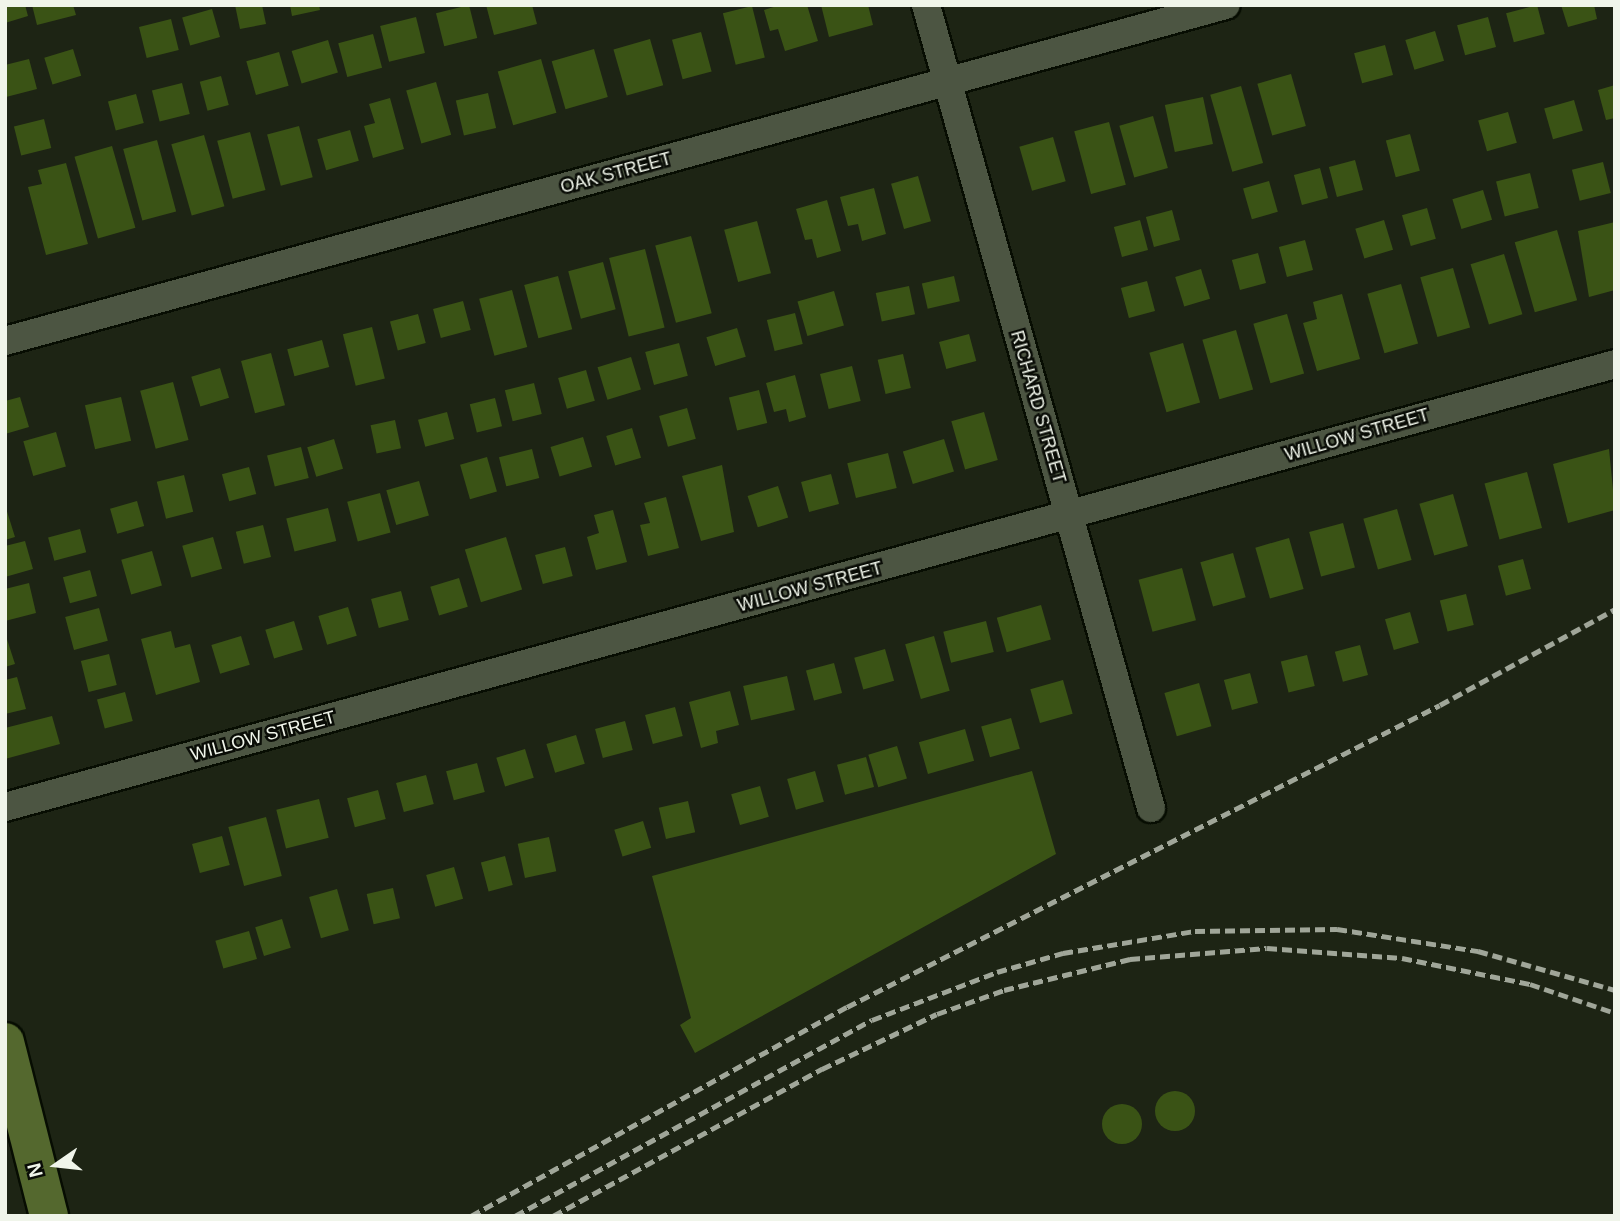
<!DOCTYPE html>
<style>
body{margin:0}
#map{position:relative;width:1620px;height:1221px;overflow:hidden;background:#1d2414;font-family:Arial,sans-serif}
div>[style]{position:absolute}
.building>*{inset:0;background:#3a5315;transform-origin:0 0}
.round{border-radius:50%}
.roads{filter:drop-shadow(2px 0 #070d02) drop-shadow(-2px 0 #070d02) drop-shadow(0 2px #070d02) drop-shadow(0 -2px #070d02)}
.street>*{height:28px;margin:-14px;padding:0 14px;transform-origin:14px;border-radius:14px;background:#4c5542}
.secondary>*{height:38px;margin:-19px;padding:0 19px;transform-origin:19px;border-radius:19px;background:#54682e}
.rail>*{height:5px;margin-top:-2.5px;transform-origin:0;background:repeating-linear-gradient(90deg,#a0a699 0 10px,transparent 0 15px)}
span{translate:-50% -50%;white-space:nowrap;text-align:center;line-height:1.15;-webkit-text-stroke:5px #090c06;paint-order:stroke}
.street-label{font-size:18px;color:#f0f5ea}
.frame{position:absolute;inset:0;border:7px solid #f0f5ea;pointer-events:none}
.north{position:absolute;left:21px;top:1130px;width:70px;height:70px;-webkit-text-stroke:5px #090c06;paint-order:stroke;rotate:256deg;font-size:19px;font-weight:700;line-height:28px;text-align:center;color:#f0f5ea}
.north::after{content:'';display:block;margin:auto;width:24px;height:32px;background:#f0f5ea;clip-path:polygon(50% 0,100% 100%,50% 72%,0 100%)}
</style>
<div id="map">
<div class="building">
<i style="clip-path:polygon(5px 5px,25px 5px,28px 16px,5px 23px)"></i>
<i style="clip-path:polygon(32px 5px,73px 5px,76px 15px,37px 25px)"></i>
<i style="clip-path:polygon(235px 5px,262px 5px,266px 24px,240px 29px)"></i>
<i style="clip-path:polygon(290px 5px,319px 5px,320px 10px,292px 16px)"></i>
<i style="left:469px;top:5px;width:34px;height:34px;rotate:76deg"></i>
<i style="clip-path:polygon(486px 5px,532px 5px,537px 24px,494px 35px)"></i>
<i style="clip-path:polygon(780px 5px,807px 5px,818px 41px,785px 51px,778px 29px,770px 31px,764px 10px)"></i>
<i style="clip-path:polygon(821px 5px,868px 5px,873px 25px,829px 37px)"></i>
<i style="left:1537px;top:5px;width:30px;height:32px;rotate:75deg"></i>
<i style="clip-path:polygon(1561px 5px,1594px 5px,1597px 19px,1568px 27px)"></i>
<i style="left:752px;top:6px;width:53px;height:30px;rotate:76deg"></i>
<i style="left:212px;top:9px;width:29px;height:31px;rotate:74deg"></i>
<i style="left:416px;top:17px;width:37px;height:37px;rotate:76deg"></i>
<i style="left:1488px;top:17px;width:31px;height:32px;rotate:75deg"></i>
<i style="left:171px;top:19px;width:32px;height:33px;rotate:76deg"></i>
<i style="left:1435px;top:31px;width:31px;height:31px;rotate:73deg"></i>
<i style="left:701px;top:32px;width:41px;height:30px;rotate:75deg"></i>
<i style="left:373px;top:34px;width:35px;height:36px;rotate:75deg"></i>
<i style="left:650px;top:39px;width:48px;height:38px;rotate:74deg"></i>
<i style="left:328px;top:40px;width:34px;height:38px;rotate:73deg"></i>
<i style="left:1385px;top:45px;width:31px;height:32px;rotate:75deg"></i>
<i style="left:73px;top:49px;width:28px;height:30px;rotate:73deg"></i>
<i style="left:594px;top:49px;width:50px;height:44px;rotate:74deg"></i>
<i style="left:279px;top:52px;width:35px;height:34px;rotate:74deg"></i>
<i style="clip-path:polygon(29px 59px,37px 89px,6px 97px,5px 65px)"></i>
<i style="left:541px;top:59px;width:56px;height:45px;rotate:74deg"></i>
<i style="left:1291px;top:74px;width:54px;height:35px;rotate:74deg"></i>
<i style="left:221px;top:76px;width:30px;height:22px;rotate:75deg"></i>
<i style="left:436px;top:82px;width:55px;height:31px;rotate:74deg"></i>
<i style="left:182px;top:83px;width:32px;height:31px;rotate:76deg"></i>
<i style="clip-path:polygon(1615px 85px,1615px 118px,1606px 120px,1598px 90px)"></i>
<i style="left:1241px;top:86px;width:80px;height:32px;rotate:74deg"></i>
<i style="left:488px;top:93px;width:36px;height:33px;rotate:77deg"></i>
<i style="left:136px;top:94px;width:30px;height:29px;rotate:75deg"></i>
<i style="left:1203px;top:97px;width:48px;height:39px;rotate:78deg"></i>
<i style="clip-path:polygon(390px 98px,404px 149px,373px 158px,364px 126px,375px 123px,369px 104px)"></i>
<i style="left:1574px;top:100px;width:32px;height:31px;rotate:74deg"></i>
<i style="left:1508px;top:112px;width:32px;height:31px;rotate:74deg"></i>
<i style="left:1153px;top:116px;width:54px;height:35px;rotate:74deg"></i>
<i style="left:44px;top:119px;width:30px;height:31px;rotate:76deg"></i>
<i style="left:1109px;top:122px;width:65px;height:36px;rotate:75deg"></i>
<i style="left:299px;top:126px;width:53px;height:33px;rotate:75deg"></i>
<i style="left:350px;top:130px;width:32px;height:34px;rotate:74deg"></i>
<i style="left:250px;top:132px;width:60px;height:34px;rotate:75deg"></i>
<i style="left:1410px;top:134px;width:38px;height:25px;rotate:75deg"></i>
<i style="left:204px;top:135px;width:74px;height:34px;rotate:74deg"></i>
<i style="left:1053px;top:137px;width:46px;height:35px;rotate:74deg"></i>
<i style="left:157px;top:140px;width:74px;height:35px;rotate:75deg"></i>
<i style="left:112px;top:146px;width:85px;height:39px;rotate:74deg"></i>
<i style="left:1355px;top:160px;width:31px;height:27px;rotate:75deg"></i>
<i style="left:1603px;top:162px;width:32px;height:32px;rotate:76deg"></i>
<i style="clip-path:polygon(66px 163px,88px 244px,46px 255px,28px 187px,42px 184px,38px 170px)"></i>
<i style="left:1320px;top:168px;width:31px;height:27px;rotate:75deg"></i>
<i style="left:1530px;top:173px;width:36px;height:35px;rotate:76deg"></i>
<i style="left:918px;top:176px;width:47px;height:28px;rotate:74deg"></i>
<i style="left:1269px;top:181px;width:32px;height:27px;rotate:74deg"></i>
<i style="clip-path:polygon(874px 188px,886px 234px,862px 241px,858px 224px,848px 226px,840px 197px)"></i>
<i style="left:1483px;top:190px;width:31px;height:32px;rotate:73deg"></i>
<i style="clip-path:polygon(827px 200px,841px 251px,817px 258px,812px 239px,805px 240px,796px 209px)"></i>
<i style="left:1427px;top:208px;width:32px;height:26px;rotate:74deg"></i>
<i style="left:1172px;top:210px;width:31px;height:27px;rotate:75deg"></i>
<i style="left:1140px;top:220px;width:31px;height:27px;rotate:75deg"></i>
<i style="left:1384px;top:220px;width:31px;height:30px;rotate:73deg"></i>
<i style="left:757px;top:221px;width:54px;height:34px;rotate:75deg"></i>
<i style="clip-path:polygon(1615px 222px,1615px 290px,1589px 297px,1578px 231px)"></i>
<i style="left:1557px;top:230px;width:73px;height:44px;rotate:74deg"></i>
<i style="left:691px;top:236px;width:80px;height:37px;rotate:75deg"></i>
<i style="left:1305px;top:240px;width:31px;height:27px;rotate:75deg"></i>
<i style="left:645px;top:249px;width:81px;height:37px;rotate:76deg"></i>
<i style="left:1258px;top:253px;width:31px;height:27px;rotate:75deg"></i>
<i style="left:1504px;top:254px;width:63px;height:35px;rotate:73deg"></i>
<i style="left:603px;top:262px;width:49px;height:36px;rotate:75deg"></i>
<i style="left:1453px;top:268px;width:62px;height:34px;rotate:74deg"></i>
<i style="left:1201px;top:269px;width:31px;height:27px;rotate:73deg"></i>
<i style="left:558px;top:276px;width:55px;height:35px;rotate:75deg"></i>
<i style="left:954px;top:276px;width:26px;height:33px;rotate:77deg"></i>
<i style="left:1147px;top:281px;width:31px;height:27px;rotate:75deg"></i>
<i style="left:1401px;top:284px;width:62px;height:35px;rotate:74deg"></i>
<i style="left:909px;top:286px;width:29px;height:34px;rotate:78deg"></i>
<i style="left:512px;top:290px;width:59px;height:34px;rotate:75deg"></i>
<i style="left:834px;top:291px;width:36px;height:38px;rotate:74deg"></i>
<i style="clip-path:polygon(1342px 294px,1360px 359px,1317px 371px,1303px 323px,1317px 319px,1313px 302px)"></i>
<i style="left:463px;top:301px;width:30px;height:31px;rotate:75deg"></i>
<i style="left:795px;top:313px;width:32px;height:29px;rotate:76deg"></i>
<i style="left:418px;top:314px;width:30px;height:29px;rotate:75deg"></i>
<i style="left:1287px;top:314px;width:62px;height:35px;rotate:74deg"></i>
<i style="left:372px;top:327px;width:53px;height:30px;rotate:76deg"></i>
<i style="left:737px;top:328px;width:30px;height:32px;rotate:73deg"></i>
<i style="left:1236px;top:330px;width:62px;height:35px;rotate:74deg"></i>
<i style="left:969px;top:334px;width:28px;height:31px;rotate:75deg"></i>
<i style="left:322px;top:340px;width:28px;height:36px;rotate:75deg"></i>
<i style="left:679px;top:343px;width:34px;height:35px;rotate:75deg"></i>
<i style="left:1183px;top:343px;width:62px;height:35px;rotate:74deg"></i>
<i style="left:271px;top:353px;width:54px;height:31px;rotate:75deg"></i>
<i style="left:903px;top:354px;width:35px;height:26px;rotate:77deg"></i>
<i style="left:631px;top:357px;width:34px;height:35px;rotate:73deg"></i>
<i style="left:852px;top:366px;width:36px;height:33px;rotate:76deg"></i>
<i style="left:220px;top:368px;width:31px;height:30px;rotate:73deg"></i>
<i style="left:586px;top:370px;width:32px;height:29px;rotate:74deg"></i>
<i style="clip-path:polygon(795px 375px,806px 417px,789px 422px,786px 409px,774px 412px,766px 383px)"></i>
<i style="left:173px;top:382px;width:60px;height:34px;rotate:75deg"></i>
<i style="left:534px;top:383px;width:32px;height:30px;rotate:76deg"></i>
<i style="left:759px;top:390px;width:34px;height:31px;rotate:76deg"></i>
<i style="clip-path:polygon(20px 397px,29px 427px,5px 434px,5px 401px)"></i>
<i style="left:121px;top:397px;width:45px;height:37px;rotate:77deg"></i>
<i style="left:495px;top:398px;width:29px;height:26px;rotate:76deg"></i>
<i style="left:687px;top:408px;width:32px;height:29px;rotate:74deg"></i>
<i style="left:447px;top:412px;width:28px;height:30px;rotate:75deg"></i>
<i style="left:984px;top:412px;width:50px;height:34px;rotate:74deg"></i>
<i style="left:395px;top:420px;width:29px;height:25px;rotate:78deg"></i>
<i style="left:632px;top:428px;width:31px;height:27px;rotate:73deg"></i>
<i style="left:56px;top:432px;width:36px;height:34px;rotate:74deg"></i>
<i style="left:583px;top:437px;width:31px;height:34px;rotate:73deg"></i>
<i style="left:334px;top:439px;width:31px;height:28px;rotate:73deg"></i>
<i style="left:944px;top:439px;width:34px;height:43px;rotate:73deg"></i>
<i style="left:301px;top:447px;width:32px;height:35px;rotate:76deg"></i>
<i style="left:532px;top:449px;width:30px;height:34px;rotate:76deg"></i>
<i style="clip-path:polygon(1609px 449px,1615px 510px,1568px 523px,1553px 464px)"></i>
<i style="left:888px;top:453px;width:36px;height:42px;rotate:76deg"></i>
<i style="left:487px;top:457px;width:36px;height:28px;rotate:74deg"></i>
<i style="clip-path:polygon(722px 465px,734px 532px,701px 541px,682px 476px)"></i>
<i style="left:249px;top:467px;width:28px;height:28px;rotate:75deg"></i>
<i style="left:1527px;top:472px;width:58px;height:44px;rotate:75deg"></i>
<i style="left:831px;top:474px;width:31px;height:31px;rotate:75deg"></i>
<i style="left:184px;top:475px;width:38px;height:28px;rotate:76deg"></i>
<i style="left:419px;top:481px;width:36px;height:34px;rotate:74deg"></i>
<i style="left:778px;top:486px;width:33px;height:32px;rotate:72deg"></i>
<i style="left:380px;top:493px;width:41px;height:34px;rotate:75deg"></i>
<i style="left:1453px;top:494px;width:54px;height:35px;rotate:74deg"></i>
<i style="clip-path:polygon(666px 497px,679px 548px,648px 556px,640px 525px,650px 523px,644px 503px)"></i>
<i style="left:137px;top:501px;width:26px;height:28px;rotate:74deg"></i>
<i style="clip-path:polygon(5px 505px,15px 537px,5px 540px)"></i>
<i style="left:328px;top:508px;width:34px;height:43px;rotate:76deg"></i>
<i style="left:1397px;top:509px;width:53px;height:35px;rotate:74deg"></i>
<i style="clip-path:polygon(613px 510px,627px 562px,596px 570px,587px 537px,599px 533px,594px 515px)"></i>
<i style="left:1343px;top:523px;width:46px;height:35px;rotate:75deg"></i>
<i style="left:263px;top:525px;width:33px;height:28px;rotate:76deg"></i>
<i style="left:80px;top:529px;width:24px;height:33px;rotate:75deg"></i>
<i style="left:213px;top:537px;width:33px;height:32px;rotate:74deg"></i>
<i style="left:506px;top:537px;width:55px;height:43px;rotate:73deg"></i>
<i style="left:1289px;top:538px;width:53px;height:35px;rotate:74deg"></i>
<i style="clip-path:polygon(25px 541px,33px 569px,5px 577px,5px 546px)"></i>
<i style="left:565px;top:547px;width:30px;height:31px;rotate:75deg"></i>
<i style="left:152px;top:551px;width:36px;height:32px;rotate:74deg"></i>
<i style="left:1233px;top:553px;width:46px;height:34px;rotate:74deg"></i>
<i style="left:1523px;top:559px;width:31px;height:26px;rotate:75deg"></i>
<i style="left:1182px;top:568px;width:54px;height:45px;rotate:75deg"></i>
<i style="left:90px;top:570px;width:27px;height:28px;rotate:75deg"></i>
<i style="left:459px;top:578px;width:30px;height:30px;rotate:73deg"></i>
<i style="clip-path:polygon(29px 583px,36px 613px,5px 621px,5px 589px)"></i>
<i style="left:401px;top:591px;width:30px;height:31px;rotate:75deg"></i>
<i style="left:1466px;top:594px;width:32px;height:27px;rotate:76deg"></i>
<i style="left:1041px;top:605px;width:36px;height:46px;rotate:74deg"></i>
<i style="left:348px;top:607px;width:30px;height:31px;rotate:73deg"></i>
<i style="left:99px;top:608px;width:34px;height:35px;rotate:75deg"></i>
<i style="left:1410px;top:612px;width:32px;height:26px;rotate:74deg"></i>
<i style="left:294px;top:621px;width:30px;height:30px;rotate:73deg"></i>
<i style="left:986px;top:621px;width:32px;height:44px;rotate:76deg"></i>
<i style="clip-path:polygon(171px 631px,175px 648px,190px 644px,200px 682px,156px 695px,141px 639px)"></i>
<i style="clip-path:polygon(5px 633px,15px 664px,5px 667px)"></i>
<i style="left:241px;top:636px;width:30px;height:31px;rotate:73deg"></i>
<i style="left:934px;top:636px;width:57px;height:30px;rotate:74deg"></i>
<i style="left:1360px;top:645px;width:31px;height:26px;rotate:75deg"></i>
<i style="left:885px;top:649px;width:33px;height:32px;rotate:74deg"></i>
<i style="left:109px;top:654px;width:32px;height:29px;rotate:76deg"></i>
<i style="left:1307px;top:655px;width:32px;height:27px;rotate:76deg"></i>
<i style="left:834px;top:663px;width:31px;height:29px;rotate:75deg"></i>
<i style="left:1250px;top:673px;width:31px;height:27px;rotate:75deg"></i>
<i style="left:787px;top:676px;width:35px;height:45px;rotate:77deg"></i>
<i style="clip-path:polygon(17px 677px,26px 709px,5px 714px,5px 680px)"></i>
<i style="left:1063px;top:680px;width:35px;height:34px;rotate:74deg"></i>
<i style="left:1199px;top:683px;width:45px;height:36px;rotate:74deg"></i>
<i style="clip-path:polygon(730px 691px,739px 725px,716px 731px,718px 743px,701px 748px,689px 702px)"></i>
<i style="left:125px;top:692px;width:30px;height:29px;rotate:75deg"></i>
<i style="left:675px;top:707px;width:30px;height:31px;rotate:75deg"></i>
<i style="clip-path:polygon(52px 716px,60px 744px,5px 759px,5px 728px)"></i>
<i style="left:1011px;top:718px;width:32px;height:31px;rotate:74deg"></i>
<i style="left:625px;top:721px;width:30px;height:31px;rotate:75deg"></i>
<i style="left:965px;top:729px;width:33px;height:48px;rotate:74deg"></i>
<i style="left:576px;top:735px;width:30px;height:31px;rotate:73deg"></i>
<i style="left:897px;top:746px;width:34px;height:30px;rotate:73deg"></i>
<i style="left:525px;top:749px;width:30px;height:30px;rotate:73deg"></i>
<i style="left:866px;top:757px;width:31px;height:30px;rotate:75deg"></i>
<i style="left:477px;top:763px;width:30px;height:32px;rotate:75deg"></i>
<i style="left:815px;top:771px;width:32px;height:29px;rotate:74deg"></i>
<i style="clip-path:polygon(1032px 771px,1056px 854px,695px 1053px,680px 1025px,691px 1018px,652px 876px)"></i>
<i style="left:426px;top:775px;width:30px;height:31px;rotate:75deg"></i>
<i style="left:760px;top:786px;width:32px;height:30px;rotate:74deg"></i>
<i style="left:378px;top:790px;width:30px;height:32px;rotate:75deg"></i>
<i style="left:319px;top:799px;width:40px;height:44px;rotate:76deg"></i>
<i style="left:688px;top:801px;width:32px;height:30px;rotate:77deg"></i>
<i style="left:266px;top:817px;width:61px;height:39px;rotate:75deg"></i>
<i style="left:643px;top:821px;width:28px;height:30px;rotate:73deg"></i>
<i style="left:222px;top:836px;width:30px;height:31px;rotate:75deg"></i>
<i style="left:549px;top:837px;width:35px;height:32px;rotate:78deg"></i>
<i style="left:505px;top:856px;width:30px;height:25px;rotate:75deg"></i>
<i style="left:454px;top:867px;width:33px;height:29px;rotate:74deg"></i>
<i style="left:393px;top:888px;width:31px;height:27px;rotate:77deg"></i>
<i style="left:337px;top:889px;width:43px;height:29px;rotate:74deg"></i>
<i style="left:282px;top:919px;width:30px;height:28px;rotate:73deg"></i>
<i style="left:249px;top:931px;width:29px;height:35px;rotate:74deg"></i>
<i class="round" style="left:1155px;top:1091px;width:40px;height:40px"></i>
<i class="round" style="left:1102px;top:1104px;width:40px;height:40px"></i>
</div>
<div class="roads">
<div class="street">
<i style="left:926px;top:5px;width:834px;rotate:74.35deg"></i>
<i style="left:5px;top:341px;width:1266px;rotate:-15.39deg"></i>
<i style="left:5px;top:807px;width:1670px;rotate:-15.38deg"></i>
</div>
<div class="secondary">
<i style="left:5px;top:1042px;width:179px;rotate:75.8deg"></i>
</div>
</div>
<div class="rail">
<i style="left:471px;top:1216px;width:430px;rotate:-29.1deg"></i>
<i style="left:847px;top:1007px;width:665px;rotate:-26.99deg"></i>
<i style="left:1440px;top:705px;width:200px;rotate:-28.7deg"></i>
<i style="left:515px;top:1216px;width:407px;rotate:-28.8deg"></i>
<i style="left:872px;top:1020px;width:134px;rotate:-21deg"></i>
<i style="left:997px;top:972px;width:69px;rotate:-16.1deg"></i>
<i style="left:1063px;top:953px;width:134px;rotate:-9.5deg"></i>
<i style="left:1195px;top:931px;width:142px;rotate:-0.8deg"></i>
<i style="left:1337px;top:929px;width:143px;rotate:8.9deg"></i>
<i style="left:1478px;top:951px;width:142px;rotate:15.9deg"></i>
<i style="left:553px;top:1216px;width:307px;rotate:-28.7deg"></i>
<i style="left:822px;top:1069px;width:127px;rotate:-25.6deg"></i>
<i style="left:937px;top:1014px;width:71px;rotate:-19.7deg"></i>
<i style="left:1004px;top:990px;width:130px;rotate:-13.8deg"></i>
<i style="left:1130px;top:959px;width:137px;rotate:-4.6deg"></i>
<i style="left:1267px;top:948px;width:135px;rotate:4.2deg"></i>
<i style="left:1402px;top:958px;width:131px;rotate:11.5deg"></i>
<i style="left:1530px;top:984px;width:90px;rotate:18.8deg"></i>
</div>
<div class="street-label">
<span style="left:616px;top:173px;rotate:-15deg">OAK STREET</span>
<span style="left:1038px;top:407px;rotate:74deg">RICHARD STREET</span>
<span style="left:1357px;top:435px;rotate:-16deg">WILLOW STREET</span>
<span style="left:810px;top:587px;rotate:-15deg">WILLOW STREET</span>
<span style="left:263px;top:736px;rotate:-15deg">WILLOW STREET</span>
</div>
<div class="frame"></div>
<div class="north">N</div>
</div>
